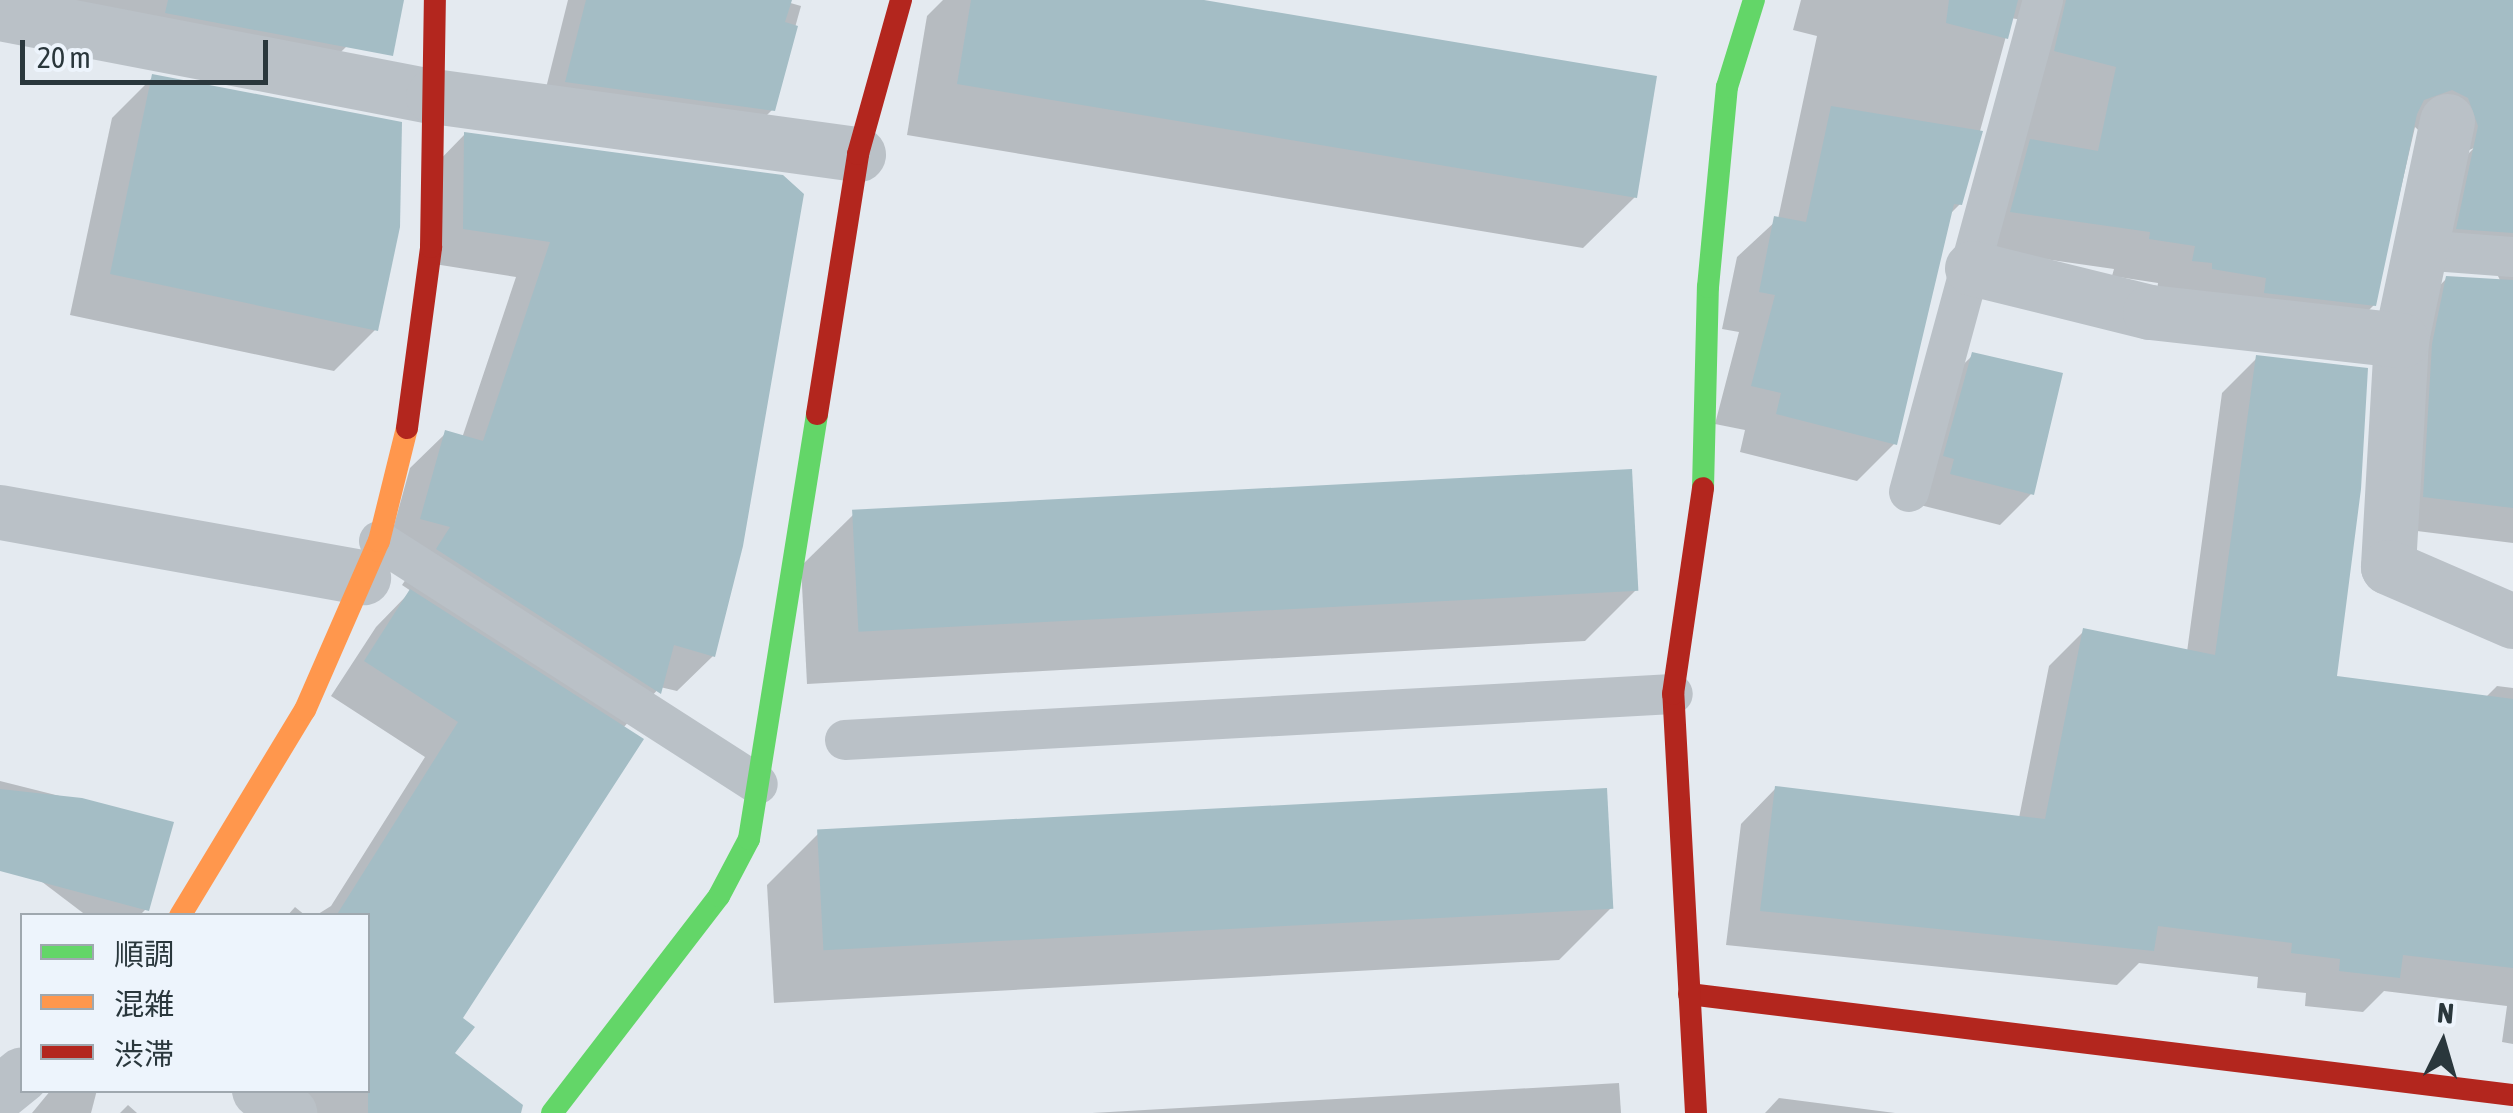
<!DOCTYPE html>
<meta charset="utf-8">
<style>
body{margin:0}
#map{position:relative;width:2513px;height:1113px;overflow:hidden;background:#e4eaf0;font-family:"Asap Condensed","Noto Sans JP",sans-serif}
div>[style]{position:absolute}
.shadow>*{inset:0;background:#0003}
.building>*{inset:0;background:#a4bdc5;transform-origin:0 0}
.lane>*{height:40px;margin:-20px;padding:0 20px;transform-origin:20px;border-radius:20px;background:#bac1c7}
.street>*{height:55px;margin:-27.5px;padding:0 27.5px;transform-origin:27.5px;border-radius:27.5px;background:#bac1c7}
.fast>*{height:22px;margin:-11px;padding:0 11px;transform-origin:11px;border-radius:11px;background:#63d668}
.slow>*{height:22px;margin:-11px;padding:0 11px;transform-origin:11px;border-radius:11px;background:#ff974d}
.jam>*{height:22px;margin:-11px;padding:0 11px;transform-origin:11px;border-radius:11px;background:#b3261e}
span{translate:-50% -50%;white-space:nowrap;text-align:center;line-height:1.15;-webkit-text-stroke:8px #edf4fc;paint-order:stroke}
.legend{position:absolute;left:20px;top:913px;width:350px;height:180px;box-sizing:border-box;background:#edf4fc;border:2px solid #9fa8af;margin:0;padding:12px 18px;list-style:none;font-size:30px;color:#2a373c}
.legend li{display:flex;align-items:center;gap:20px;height:50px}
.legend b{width:50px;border:2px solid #9fa8af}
.north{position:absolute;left:2393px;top:993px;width:100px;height:100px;-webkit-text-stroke:8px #edf4fc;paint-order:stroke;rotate:5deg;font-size:28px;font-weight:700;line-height:40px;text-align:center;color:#2a373c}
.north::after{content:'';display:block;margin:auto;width:35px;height:45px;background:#2a373c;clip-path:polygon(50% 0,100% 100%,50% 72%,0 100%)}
.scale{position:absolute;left:20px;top:40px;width:248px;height:45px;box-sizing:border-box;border:5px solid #2a373c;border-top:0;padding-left:12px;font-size:30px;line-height:35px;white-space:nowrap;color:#2a373c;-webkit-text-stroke:8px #edf4fc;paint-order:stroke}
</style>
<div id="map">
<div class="shadow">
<i style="clip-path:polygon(36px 0,355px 0,346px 47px,314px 78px)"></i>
<i style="clip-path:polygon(568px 0,780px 0,801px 6px,772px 110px,746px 136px,541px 108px)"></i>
<i style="clip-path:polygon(943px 0,1189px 0,1635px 197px,1583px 248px,907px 135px,927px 16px)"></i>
<i style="clip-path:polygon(1801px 0,2513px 0,2513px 543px,2393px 528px,2416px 310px,2447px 278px,2501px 282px,2494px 268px,2426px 260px,2443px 179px,2474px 148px,2440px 163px,2439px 149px,2415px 127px,2374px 305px,2336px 343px,2156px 298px,2158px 283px,2112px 276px,2114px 269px,1974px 249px,2022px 20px,2011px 18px,1960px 204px,1949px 215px,1895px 443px,1857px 481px,1740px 452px,1745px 430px,1715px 424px,1739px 332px,1722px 329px,1737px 257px,1778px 219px,1817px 36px,1793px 30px)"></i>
<i style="clip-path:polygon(153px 77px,376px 329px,334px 371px,70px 315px,112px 118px)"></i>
<i style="clip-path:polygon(465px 134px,782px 178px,713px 656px,677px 691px,660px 687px,623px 728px,459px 1018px,451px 1053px,489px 1113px,291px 1113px,309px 1090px,368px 1090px,368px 916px,315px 916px,331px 906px,425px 757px,331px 696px,376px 627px,411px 591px,402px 585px,417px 563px,386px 554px,410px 468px,446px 433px,462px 438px,516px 277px,428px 263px,430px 170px)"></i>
<i style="clip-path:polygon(1973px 355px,2032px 493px,2000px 525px,1920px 505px,1941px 386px)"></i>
<i style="clip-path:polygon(2257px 358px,2334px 678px,2485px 698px,2497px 686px,2513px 688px,2513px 1044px,2502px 1042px,2507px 1006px,2384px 991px,2363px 1012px,2305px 1006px,2306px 993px,2257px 988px,2258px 977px,2139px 963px,2117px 985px,1726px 945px,1741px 824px,1776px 788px,2019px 818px,2049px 666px,2084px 631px,2187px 652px,2222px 393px)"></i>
<i style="clip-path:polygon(853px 515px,1636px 590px,1585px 641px,807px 684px,801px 566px)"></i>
<i style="clip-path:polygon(0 781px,171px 824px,148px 907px,139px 916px,87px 916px,0 850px)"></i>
<i style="clip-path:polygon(818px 834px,1611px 908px,1559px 960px,774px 1003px,767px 885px)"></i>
<i style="clip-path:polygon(295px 907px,306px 916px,287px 916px)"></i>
<i style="clip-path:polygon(1619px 1083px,1621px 1113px,1092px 1113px)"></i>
<i style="clip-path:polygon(51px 1090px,97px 1090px,91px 1113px,32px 1113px)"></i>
<i style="clip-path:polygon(1779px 1098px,1895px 1113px,1765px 1113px)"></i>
<i style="clip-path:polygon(128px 1105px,137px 1113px,120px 1113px)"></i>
</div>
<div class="building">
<i style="clip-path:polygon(168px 0,404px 0,393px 56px,165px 13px)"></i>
<i style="clip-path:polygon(586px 0,792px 0,785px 22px,798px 26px,775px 111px,565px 82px)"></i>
<i style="clip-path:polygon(971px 0,1204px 0,1657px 76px,1637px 198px,957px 84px)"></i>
<i style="clip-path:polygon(1949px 0,2018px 0,2008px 39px,1946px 23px)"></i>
<i style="clip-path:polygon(2066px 0,2513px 0,2513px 233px,2456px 229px,2478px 126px,2468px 98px,2452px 90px,2424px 100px,2417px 114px,2376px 306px,2264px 293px,2266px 278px,2212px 269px,2212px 263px,2192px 261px,2195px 246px,2149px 239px,2150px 232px,2010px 212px,2030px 139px,2098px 151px,2116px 67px,2054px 51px)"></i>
<i style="clip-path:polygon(152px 74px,402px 122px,400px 227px,378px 331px,110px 274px)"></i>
<i style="clip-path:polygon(1831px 106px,1983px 131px,1962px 205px,1954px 204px,1897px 445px,1776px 414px,1781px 393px,1751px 386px,1775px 295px,1759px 292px,1774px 216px,1806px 222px)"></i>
<i style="clip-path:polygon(464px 132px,783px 175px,804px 194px,743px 546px,715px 657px,674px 645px,661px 694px,436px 549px,450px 527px,420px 519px,445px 430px,483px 441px,550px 242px,463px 229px)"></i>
<i style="clip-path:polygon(2446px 276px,2513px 280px,2513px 508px,2423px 497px,2432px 344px)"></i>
<i style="clip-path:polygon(1972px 352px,2063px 373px,2034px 495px,1950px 474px,1954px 459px,1943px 456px)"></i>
<i style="clip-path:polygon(2256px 355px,2368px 368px,2361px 489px,2337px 676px,2513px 699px,2513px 968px,2403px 955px,2400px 978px,2339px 971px,2340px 959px,2291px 953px,2292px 943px,2158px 926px,2154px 951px,1760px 911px,1775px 786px,2045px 819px,2083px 628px,2215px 655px)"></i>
<i style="left:1632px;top:469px;width:122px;height:781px;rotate:87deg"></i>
<i style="clip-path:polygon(410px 589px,644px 739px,463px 1018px,475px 1027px,455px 1053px,523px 1105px,521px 1113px,368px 1113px,368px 916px,336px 916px,458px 722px,364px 661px)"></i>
<i style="left:1607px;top:788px;width:121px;height:791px;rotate:87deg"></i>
<i style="clip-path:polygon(0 789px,82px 798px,174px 822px,149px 911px,0 871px)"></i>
</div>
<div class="lane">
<i style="left:2420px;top:250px;width:93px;rotate:4.3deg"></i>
<i style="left:1909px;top:492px;width:510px;rotate:-74.76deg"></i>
<i style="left:379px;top:541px;width:450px;rotate:32.7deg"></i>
<i style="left:845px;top:740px;width:829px;rotate:-3.18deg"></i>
</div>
<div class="street">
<i style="left:0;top:13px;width:441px;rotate:10.9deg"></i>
<i style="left:433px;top:96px;width:429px;rotate:7.8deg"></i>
<i style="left:2447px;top:121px;width:224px;rotate:101.9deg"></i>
<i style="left:2401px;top:340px;width:227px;rotate:93.3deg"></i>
<i style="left:2388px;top:567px;width:136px;rotate:23.4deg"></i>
<i style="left:1972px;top:268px;width:183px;rotate:13.9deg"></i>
<i style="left:2150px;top:312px;width:253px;rotate:6.4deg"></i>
<i style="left:0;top:512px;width:369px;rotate:10.2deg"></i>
<i style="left:259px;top:1090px;width:38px;rotate:37deg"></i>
<i style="left:0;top:1092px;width:28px;rotate:-39deg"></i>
</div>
<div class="fast">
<i style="left:1703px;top:488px;width:201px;rotate:-88.6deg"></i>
<i style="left:1708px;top:287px;width:201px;rotate:-84.6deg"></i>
<i style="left:1727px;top:87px;width:91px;rotate:-72.8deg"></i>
<i style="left:552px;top:1113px;width:274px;rotate:-52.4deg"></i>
<i style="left:719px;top:896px;width:64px;rotate:-62.2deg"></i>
<i style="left:749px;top:839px;width:430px;rotate:-80.9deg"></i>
</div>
<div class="slow">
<i style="left:180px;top:916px;width:241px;rotate:-58.8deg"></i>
<i style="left:305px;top:710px;width:184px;rotate:-66.4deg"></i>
<i style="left:379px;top:541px;width:116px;rotate:-76.1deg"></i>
</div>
<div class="jam">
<i style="left:817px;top:414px;width:263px;rotate:-81deg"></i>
<i style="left:858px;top:154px;width:160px;rotate:-74.4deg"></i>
<i style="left:407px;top:428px;width:183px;rotate:-82.4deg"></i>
<i style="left:431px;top:247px;width:247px;rotate:-89.1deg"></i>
<i style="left:1689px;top:994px;width:830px;rotate:6.99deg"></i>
<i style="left:1696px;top:1113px;width:420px;rotate:-93.1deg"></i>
<i style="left:1673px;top:694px;width:208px;rotate:-81.7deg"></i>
</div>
<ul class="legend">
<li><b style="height:12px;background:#63d668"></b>順調</li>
<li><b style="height:12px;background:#ff974d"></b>混雑</li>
<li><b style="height:12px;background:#b3261e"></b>渋滞</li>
</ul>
<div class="north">N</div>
<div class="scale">20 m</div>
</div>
